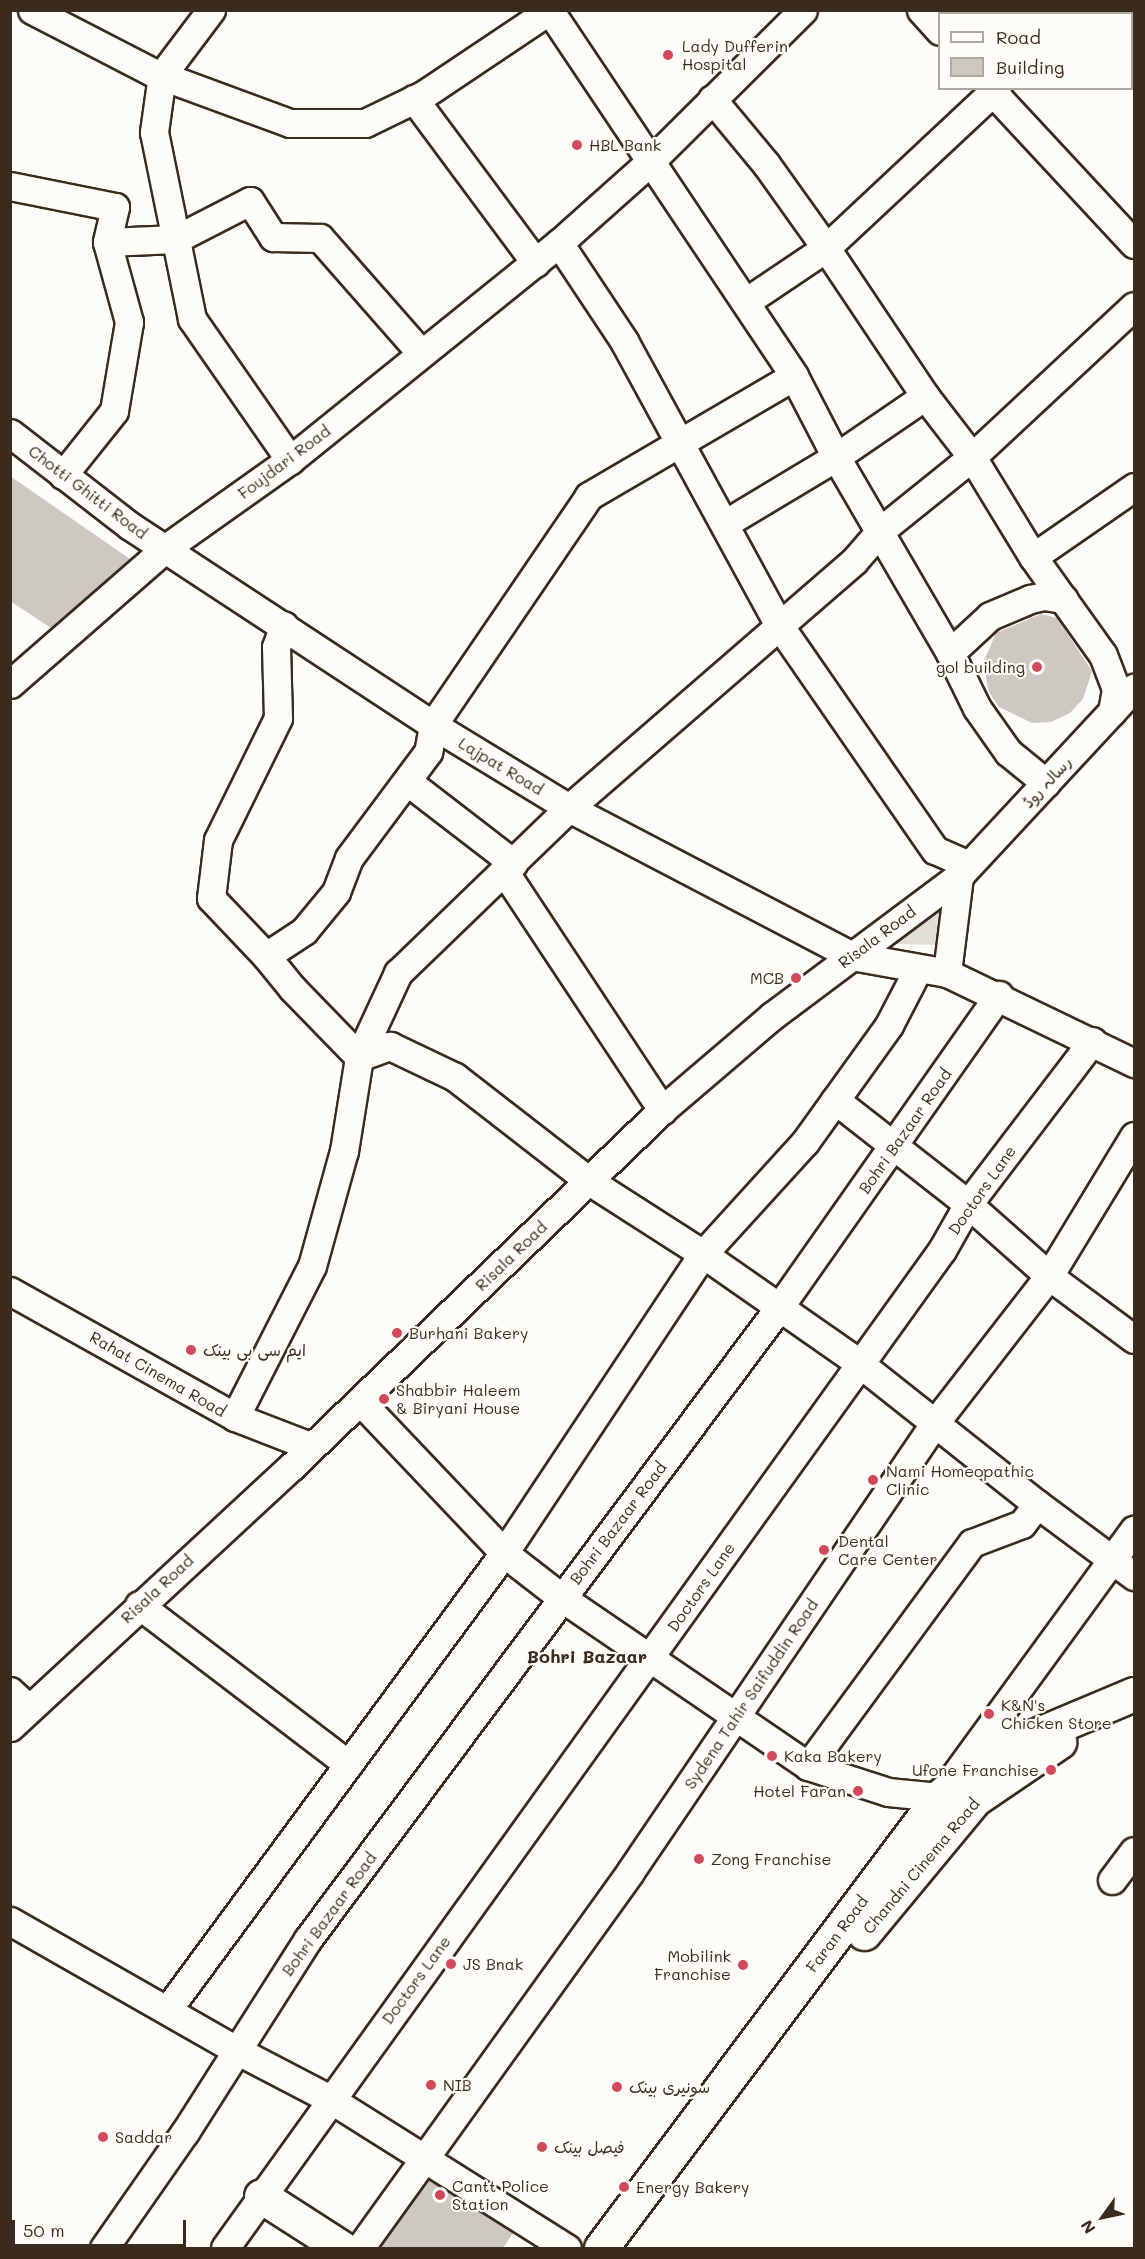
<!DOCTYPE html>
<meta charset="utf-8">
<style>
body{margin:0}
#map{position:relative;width:1145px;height:2259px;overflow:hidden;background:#fdfcf7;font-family:Mali,"Playpen Sans Arabic",sans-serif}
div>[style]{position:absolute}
.green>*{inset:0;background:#e1ded7}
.building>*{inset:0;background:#cdc8c2}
.roads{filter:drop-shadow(2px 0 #3b2a1e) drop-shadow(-2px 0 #3b2a1e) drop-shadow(0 2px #3b2a1e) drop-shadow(0 -2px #3b2a1e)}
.minor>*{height:27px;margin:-13.5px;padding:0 13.5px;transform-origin:13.5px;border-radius:13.5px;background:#fdfcf7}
.major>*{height:33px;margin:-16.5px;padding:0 16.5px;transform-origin:16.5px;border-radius:16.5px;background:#fdfcf7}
.dots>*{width:16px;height:16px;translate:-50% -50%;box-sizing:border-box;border:3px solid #fdfcf7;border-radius:50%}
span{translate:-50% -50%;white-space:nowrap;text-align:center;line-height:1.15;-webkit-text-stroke:4.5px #fdfcf7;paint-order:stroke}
.poi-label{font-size:16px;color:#3b2a1e}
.left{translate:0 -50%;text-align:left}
.right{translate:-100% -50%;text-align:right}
.street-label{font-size:16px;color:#3b2a1e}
.neighbourhood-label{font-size:18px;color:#3b2a1e;font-weight:700}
.frame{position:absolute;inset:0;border:12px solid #3b2a1e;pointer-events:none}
.legend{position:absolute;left:938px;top:12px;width:195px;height:78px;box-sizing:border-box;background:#fdfcf7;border:2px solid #afa8a0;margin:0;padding:8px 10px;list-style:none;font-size:18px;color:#3b2a1e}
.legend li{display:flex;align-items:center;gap:12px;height:30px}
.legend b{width:30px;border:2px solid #afa8a0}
.north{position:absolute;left:1073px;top:2187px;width:60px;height:60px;-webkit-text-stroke:4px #fdfcf7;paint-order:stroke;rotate:237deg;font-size:16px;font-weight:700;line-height:24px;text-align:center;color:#3b2a1e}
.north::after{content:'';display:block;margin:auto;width:21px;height:27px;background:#3b2a1e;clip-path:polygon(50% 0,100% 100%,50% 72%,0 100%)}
.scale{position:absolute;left:12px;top:2220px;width:174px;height:27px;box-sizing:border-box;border:3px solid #3b2a1e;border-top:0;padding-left:8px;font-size:18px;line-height:21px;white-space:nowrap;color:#3b2a1e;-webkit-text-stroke:4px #fdfcf7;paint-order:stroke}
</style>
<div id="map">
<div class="green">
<i style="clip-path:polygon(940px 901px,946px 945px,890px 944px)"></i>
</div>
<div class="building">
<i style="clip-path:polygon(10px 476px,130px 559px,51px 628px,10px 601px)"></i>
<i style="clip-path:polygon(1041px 614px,1057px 618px,1092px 671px,1083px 699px,1070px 713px,1051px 722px,1032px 723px,999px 707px,989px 692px,983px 663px,996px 633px)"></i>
<i style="clip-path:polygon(429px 2180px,513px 2233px,503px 2248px,379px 2248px)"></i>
</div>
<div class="roads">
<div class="minor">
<i style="left:32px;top:10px;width:137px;rotate:27.3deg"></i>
<i style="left:154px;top:73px;width:145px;rotate:20.2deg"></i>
<i style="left:290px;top:123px;width:75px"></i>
<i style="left:365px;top:123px;width:64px;rotate:-25.8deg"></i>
<i style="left:423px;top:95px;width:153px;rotate:-33.8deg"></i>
<i style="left:211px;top:10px;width:81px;rotate:127deg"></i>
<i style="left:162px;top:75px;width:58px;rotate:98deg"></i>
<i style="left:154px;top:132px;width:191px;rotate:78.5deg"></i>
<i style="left:192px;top:319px;width:172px;rotate:55.2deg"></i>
<i style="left:921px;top:10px;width:28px;rotate:48deg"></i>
<i style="left:1133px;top:10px;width:3px;rotate:72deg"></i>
<i style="left:550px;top:11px;width:439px;rotate:56.2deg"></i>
<i style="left:794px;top:376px;width:91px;rotate:62.6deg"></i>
<i style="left:836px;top:457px;width:227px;rotate:59.8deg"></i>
<i style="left:950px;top:653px;width:61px;rotate:63.9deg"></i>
<i style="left:977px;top:708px;width:54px;rotate:54.8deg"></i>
<i style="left:1008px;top:752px;width:49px;rotate:39.2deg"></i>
<i style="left:1080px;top:14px;width:5px;rotate:-53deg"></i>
<i style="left:989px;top:88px;width:213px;rotate:47.1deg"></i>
<i style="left:414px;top:99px;width:204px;rotate:53.4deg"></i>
<i style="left:712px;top:99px;width:85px;rotate:50.3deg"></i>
<i style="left:766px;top:164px;width:103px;rotate:54.5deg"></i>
<i style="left:826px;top:248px;width:178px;rotate:56.2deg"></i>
<i style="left:925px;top:396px;width:77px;rotate:52.4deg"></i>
<i style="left:972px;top:457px;width:117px;rotate:58.6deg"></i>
<i style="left:1033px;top:557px;width:120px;rotate:54.5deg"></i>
<i style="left:1103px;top:655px;width:36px;rotate:69deg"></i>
<i style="left:1116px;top:689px;width:23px;rotate:100deg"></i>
<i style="left:10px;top:186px;width:107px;rotate:11.3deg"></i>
<i style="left:115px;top:207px;width:36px;rotate:103deg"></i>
<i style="left:107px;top:242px;width:83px;rotate:74.6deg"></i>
<i style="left:129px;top:322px;width:90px;rotate:99.6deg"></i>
<i style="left:114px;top:411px;width:82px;rotate:128.6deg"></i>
<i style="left:107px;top:242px;width:69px;rotate:-2.5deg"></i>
<i style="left:176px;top:239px;width:83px;rotate:-27.2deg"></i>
<i style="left:250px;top:201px;width:43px;rotate:57.4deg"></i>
<i style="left:273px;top:237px;width:47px;rotate:1.2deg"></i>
<i style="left:320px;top:238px;width:153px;rotate:48.7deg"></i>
<i style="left:559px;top:243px;width:118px;rotate:56.4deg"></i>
<i style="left:624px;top:341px;width:324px;rotate:61.4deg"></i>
<i style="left:779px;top:625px;width:274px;rotate:55.3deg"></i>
<i style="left:935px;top:850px;width:36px;rotate:24deg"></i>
<i style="left:747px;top:301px;width:95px;rotate:-33.9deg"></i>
<i style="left:826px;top:248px;width:234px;rotate:-43.1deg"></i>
<i style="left:794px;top:376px;width:238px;rotate:149.7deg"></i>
<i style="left:589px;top:496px;width:277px;rotate:124.3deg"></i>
<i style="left:433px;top:725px;width:27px;rotate:100deg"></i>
<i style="left:428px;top:752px;width:132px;rotate:126.7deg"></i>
<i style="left:349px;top:858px;width:36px;rotate:111deg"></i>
<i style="left:336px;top:892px;width:50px;rotate:129.4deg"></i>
<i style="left:304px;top:931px;width:45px;rotate:146.7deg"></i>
<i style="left:266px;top:956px;width:41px;rotate:50.9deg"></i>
<i style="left:292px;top:988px;width:96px;rotate:45.8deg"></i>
<i style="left:359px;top:1057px;width:33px;rotate:-20deg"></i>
<i style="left:390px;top:1046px;width:72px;rotate:25.5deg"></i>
<i style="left:455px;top:1077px;width:170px;rotate:37.8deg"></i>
<i style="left:589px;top:1181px;width:135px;rotate:32.6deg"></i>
<i style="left:703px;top:1254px;width:190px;rotate:34.9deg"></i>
<i style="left:859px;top:1363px;width:227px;rotate:38.4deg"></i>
<i style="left:1037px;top:1504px;width:121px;rotate:36.6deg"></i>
<i style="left:10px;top:433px;width:152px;rotate:37.8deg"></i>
<i style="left:130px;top:526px;width:363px;rotate:33.3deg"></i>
<i style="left:433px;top:725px;width:159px;rotate:31.4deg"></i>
<i style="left:569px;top:808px;width:319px;rotate:27.6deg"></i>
<i style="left:852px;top:956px;width:97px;rotate:10.1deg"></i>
<i style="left:947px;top:973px;width:208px;rotate:25.7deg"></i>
<i style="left:726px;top:523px;width:128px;rotate:-31deg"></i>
<i style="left:836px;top:457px;width:108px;rotate:-34.4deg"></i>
<i style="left:1033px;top:557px;width:123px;rotate:-34.7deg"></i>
<i style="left:950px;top:653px;width:54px;rotate:-42.8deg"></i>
<i style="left:990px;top:616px;width:43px;rotate:-23deg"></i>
<i style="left:1030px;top:599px;width:14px;rotate:-12deg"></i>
<i style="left:1044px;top:596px;width:20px;rotate:9deg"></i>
<i style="left:10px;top:684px;width:207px;rotate:-41.1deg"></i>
<i style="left:166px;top:548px;width:152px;rotate:-35.4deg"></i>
<i style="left:290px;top:460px;width:346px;rotate:-38.9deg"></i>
<i style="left:559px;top:243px;width:123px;rotate:-41.7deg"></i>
<i style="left:651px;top:161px;width:214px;rotate:-44.8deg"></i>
<i style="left:408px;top:782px;width:133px;rotate:37.6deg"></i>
<i style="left:504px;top:871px;width:287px;rotate:56.5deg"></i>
<i style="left:266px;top:956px;width:80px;rotate:-133.5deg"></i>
<i style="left:211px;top:898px;width:58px;rotate:-83.1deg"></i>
<i style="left:218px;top:840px;width:136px;rotate:-63.8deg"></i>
<i style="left:278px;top:718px;width:71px;rotate:-91.6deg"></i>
<i style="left:276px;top:647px;width:23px;rotate:-70deg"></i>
<i style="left:947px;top:973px;width:98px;rotate:-82.9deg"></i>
<i style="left:835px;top:1100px;width:169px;rotate:38deg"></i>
<i style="left:968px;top:1204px;width:108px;rotate:41.6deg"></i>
<i style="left:1049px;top:1276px;width:106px;rotate:36.5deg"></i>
<i style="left:10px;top:1291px;width:258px;rotate:29.2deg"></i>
<i style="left:235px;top:1417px;width:80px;rotate:21.1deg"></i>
<i style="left:360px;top:1401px;width:209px;rotate:46.5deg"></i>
<i style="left:504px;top:1553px;width:73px;rotate:37.8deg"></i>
<i style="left:562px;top:1598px;width:298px;rotate:34.3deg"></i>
<i style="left:808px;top:1766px;width:84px;rotate:18deg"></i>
<i style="left:888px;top:1792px;width:51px;rotate:5.6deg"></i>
<i style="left:939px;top:1797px;width:331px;rotate:-53.9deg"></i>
<i style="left:235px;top:1417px;width:169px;rotate:-63deg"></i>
<i style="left:312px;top:1266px;width:119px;rotate:-74.5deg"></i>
<i style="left:344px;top:1151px;width:95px;rotate:-80.9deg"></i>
<i style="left:359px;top:1057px;width:93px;rotate:-65.1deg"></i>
<i style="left:398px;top:973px;width:238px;rotate:-44deg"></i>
<i style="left:569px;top:808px;width:377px;rotate:-40.9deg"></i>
<i style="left:854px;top:561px;width:40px;rotate:-49deg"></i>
<i style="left:880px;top:531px;width:118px;rotate:-38.8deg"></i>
<i style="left:972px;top:457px;width:221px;rotate:-43deg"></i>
<i style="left:139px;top:1605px;width:263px;rotate:37.3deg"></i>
<i style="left:10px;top:1691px;width:26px;rotate:43deg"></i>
<i style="left:10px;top:1727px;width:383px;rotate:-42.8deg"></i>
<i style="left:291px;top:1467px;width:515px;rotate:-43.9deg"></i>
<i style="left:662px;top:1110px;width:145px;rotate:-40.5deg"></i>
<i style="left:772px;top:1016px;width:234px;rotate:-36.8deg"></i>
<i style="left:959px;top:876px;width:257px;rotate:-47.1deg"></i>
<i style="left:808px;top:1766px;width:277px;rotate:-53.7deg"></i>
<i style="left:972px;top:1543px;width:53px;rotate:-20.8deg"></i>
<i style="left:1022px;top:1524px;width:25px;rotate:-53deg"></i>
<i style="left:1112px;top:1880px;width:36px;rotate:-53deg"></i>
<i style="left:10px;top:1921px;width:260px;rotate:29.7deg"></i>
<i style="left:236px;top:2050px;width:106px;rotate:27.5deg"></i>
<i style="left:330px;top:2099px;width:280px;rotate:32.2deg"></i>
<i style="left:168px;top:2009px;width:566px;rotate:-53.62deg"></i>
<i style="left:504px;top:1553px;width:359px;rotate:-56.4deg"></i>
<i style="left:703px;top:1254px;width:151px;rotate:-47.7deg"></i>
<i style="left:805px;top:1142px;width:144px;rotate:-54.3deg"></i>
<i style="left:889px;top:1025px;width:61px;rotate:-62.6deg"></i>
<i style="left:104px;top:2248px;width:141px;rotate:-55.1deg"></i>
<i style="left:185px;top:2132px;width:229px;rotate:-57.5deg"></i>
<i style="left:308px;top:1939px;width:786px;rotate:-53.28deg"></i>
<i style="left:778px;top:1309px;width:384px;rotate:-54.9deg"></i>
<i style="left:225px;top:2248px;width:1229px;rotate:-54.31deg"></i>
<i style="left:942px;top:1250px;width:53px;rotate:-60.5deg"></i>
<i style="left:968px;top:1204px;width:205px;rotate:-52.7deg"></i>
<i style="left:360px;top:2248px;width:463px;rotate:-54.3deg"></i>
<i style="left:630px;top:1872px;width:541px;rotate:-55.84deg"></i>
<i style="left:934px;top:1424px;width:187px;rotate:-52.2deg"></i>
<i style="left:1049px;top:1276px;width:164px;rotate:-58.7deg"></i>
</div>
<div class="major">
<i style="left:864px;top:1933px;width:174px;rotate:-50.4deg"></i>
<i style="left:975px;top:1799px;width:102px;rotate:-34.2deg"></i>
<i style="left:261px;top:2196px;width:96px;rotate:32.7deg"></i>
<i style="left:601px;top:2248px;width:564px;rotate:-53.15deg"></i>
<i style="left:939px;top:1797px;width:67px;rotate:-39.6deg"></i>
<i style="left:991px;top:1754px;width:155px;rotate:-22.8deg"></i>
</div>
</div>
<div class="dots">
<i style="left:668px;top:55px;background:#d1495b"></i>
<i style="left:577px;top:145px;background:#d1495b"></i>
<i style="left:1037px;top:667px;background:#d1495b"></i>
<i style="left:796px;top:978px;background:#d1495b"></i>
<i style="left:397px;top:1333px;background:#d1495b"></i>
<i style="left:191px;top:1350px;background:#d1495b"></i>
<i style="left:384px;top:1399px;background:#d1495b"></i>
<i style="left:873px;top:1480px;background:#d1495b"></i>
<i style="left:824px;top:1550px;background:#d1495b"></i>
<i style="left:989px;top:1714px;background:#d1495b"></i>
<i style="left:772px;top:1756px;background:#d1495b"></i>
<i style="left:1051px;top:1770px;background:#d1495b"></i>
<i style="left:858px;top:1791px;background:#d1495b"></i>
<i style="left:699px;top:1859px;background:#d1495b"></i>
<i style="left:451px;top:1964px;background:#d1495b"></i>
<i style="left:743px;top:1965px;background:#d1495b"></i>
<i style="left:431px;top:2085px;background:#d1495b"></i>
<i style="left:617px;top:2087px;background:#d1495b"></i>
<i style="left:103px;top:2137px;background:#d1495b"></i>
<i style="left:542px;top:2147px;background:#d1495b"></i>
<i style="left:624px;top:2187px;background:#d1495b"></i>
<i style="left:440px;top:2195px;background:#d1495b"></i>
</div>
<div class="poi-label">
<span class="left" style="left:682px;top:55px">Lady Dufferin<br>Hospital</span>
<span class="left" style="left:589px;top:145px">HBL Bank</span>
<span class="right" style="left:1025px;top:667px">gol building</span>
<span class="right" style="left:784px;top:978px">MCB</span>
<span class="left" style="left:409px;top:1333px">Burhani Bakery</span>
<span class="left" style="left:203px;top:1350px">ایم سی بی بینک</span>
<span class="left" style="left:396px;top:1399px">Shabbir Haleem<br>&amp; Biryani House</span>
<span class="left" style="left:886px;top:1480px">Nami Homeopathic<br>Clinic</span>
<span class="left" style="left:838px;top:1550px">Dental<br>Care Center</span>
<span class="left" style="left:1001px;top:1714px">K&amp;N's<br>Chicken Store</span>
<span class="left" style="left:784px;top:1756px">Kaka Bakery</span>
<span class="right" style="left:1039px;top:1770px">Ufone Franchise</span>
<span class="right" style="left:846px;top:1791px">Hotel Faran</span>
<span class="left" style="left:711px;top:1859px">Zong Franchise</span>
<span class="right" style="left:731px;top:1965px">Mobilink<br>Franchise</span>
<span class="left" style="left:463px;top:1964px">JS Bnak</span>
<span class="left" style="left:443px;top:2085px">NIB</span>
<span class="left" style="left:629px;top:2087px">سونیری بینک</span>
<span class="left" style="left:115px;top:2137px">Saddar</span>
<span class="left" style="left:554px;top:2147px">فیصل بینک</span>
<span class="left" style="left:452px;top:2195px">Cantt Police<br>Station</span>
<span class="left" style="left:636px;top:2187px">Energy Bakery</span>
</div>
<div class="street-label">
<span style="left:284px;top:462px;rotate:-37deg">Foujdari Road</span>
<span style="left:88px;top:492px;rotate:37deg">Chotti Ghitti Road</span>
<span style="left:501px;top:766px;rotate:31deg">Lajpat Road</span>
<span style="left:1047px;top:782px;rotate:-47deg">رسالہ روڈ</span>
<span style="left:877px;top:937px;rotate:-37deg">Risala Road</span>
<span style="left:905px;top:1131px;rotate:-55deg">Bohri Bazaar Road</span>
<span style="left:982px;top:1190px;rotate:-55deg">Doctors Lane</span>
<span style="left:511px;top:1256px;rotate:-44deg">Risala Road</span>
<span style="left:158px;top:1374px;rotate:30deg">Rahat Cinema Road</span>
<span style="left:618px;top:1523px;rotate:-53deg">Bohri Bazaar Road</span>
<span style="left:701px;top:1587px;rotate:-55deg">Doctors Lane</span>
<span style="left:157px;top:1589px;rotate:-43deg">Risala Road</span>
<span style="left:751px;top:1694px;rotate:-56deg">Sydena Tahir Saifuddin Road</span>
<span style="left:921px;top:1866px;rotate:-50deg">Chandni Cinema Road</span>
<span style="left:329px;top:1914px;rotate:-54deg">Bohri Bazaar Road</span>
<span style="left:837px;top:1934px;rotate:-53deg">Faran Road</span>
<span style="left:416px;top:1980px;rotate:-54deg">Doctors Lane</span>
</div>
<div class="neighbourhood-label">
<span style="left:587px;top:1656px">Bohri Bazaar</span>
</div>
<div class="frame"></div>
<ul class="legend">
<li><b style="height:8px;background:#fdfcf7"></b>Road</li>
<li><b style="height:16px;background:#cdc8c2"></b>Building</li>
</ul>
<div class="north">N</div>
<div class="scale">50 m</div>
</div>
